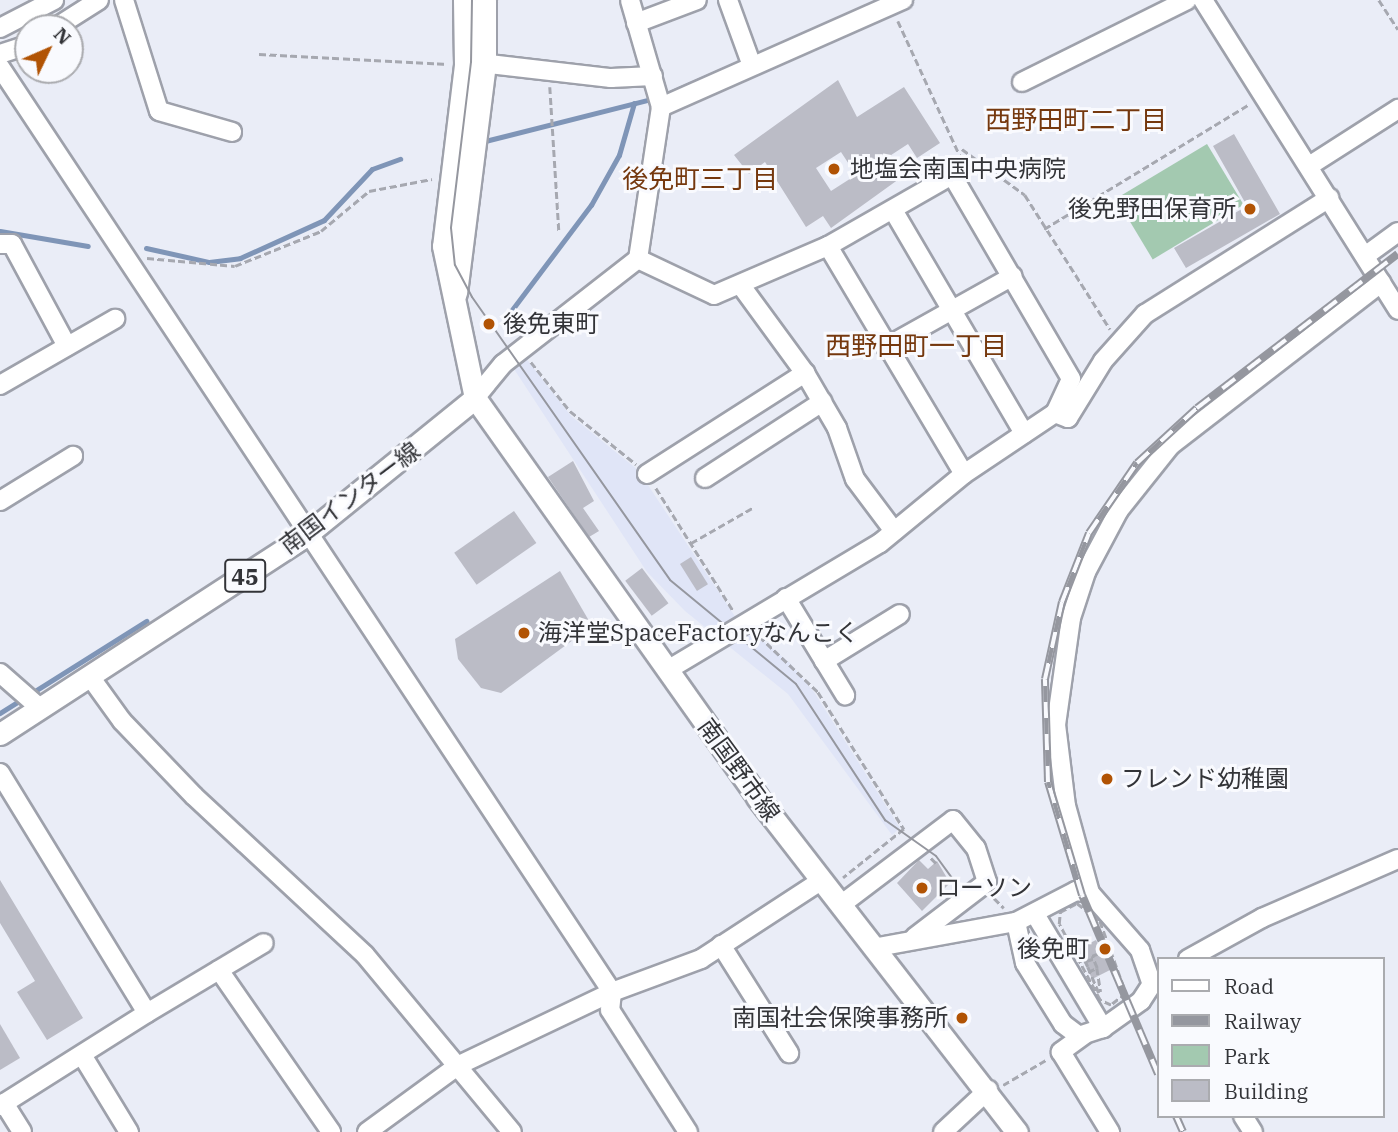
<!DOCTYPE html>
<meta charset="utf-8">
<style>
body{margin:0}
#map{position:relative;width:1398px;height:1132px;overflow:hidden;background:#eaedf7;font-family:"IBM Plex Serif","Noto Sans JP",serif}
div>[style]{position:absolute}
.built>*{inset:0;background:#e0e5f7}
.green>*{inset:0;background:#a3c9b0;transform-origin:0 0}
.stream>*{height:5px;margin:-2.5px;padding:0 2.5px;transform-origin:2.5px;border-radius:2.5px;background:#7f95b7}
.building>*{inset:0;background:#bbbcc6;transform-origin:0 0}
.path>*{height:2.5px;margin-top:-1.25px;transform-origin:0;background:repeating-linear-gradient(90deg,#a6a8b0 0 7px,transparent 0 10.5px)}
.roads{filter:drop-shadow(2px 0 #9ea1ab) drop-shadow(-2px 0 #9ea1ab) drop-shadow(0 2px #9ea1ab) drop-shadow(0 -2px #9ea1ab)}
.minor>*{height:18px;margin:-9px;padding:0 9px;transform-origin:9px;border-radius:9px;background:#fff}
.major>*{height:21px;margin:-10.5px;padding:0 10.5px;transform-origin:10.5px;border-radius:10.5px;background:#fff}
.tram>*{height:2px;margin:-1px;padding:0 1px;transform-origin:1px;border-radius:1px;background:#95979f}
.rail>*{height:8px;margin-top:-4px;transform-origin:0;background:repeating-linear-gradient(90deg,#f9fafe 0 16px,#95979f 0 32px);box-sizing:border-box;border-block:2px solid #95979f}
.path-bridge>*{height:2.5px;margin-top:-1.25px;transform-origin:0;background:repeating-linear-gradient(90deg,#a6a8b0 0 7px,transparent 0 10.5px)}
.dots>*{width:19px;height:19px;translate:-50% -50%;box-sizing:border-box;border:4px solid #f9fafe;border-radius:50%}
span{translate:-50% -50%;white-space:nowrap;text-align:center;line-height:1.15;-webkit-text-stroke:6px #f9fafe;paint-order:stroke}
.shield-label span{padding:2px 5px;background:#f9fafe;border:2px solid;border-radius:5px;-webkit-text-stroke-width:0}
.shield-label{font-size:23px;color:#333438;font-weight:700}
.poi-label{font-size:24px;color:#333438}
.left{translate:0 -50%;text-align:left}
.right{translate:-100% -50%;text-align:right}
.street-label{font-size:24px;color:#333438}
.neighbourhood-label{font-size:26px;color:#75380e}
.legend{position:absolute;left:1157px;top:957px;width:228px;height:161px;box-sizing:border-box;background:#f9fafe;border:2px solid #aaabaf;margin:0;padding:9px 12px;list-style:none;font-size:21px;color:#333438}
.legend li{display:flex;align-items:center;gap:14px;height:35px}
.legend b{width:35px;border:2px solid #aaabaf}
.north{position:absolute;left:14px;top:14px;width:70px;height:70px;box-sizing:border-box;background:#f9fafe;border:2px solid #aaabaf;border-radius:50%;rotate:46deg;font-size:19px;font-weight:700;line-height:28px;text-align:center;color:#333438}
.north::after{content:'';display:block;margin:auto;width:24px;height:32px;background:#b15304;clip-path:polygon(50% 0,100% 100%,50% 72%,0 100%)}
</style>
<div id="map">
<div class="built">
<i style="clip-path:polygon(525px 357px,571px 416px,638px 470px,738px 621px,790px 663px,814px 692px,900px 828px,892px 835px,788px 694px,685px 611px,647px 572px,512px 366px)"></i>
</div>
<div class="green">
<i style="left:1207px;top:144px;width:71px;height:106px;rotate:59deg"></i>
</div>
<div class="stream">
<i style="left:667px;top:94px;width:85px;rotate:-23.6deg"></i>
<i style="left:485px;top:141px;width:171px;rotate:-14.2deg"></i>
<i style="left:0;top:231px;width:89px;rotate:9.7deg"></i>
<i style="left:146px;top:248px;width:65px;rotate:12.5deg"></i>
<i style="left:209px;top:262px;width:31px;rotate:-7deg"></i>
<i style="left:240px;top:258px;width:92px;rotate:-24.3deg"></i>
<i style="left:324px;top:220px;width:70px;rotate:-46.7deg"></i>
<i style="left:372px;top:169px;width:30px;rotate:-20deg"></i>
<i style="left:508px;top:315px;width:138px;rotate:-53deg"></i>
<i style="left:591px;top:205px;width:57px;rotate:-60.8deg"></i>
<i style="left:619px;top:155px;width:54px;rotate:-73.9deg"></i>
<i style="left:0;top:713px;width:173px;rotate:-32.2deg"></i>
</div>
<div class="building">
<i style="clip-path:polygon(evenodd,838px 80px,857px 117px,904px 87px,940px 143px,917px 158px,908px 144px,885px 159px,899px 179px,831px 228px,823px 216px,806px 227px,765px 162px,749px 174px,734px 155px,838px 80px,841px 152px,856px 175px,831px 191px,816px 168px,841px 152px)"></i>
<i style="clip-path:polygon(1234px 134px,1280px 214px,1186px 268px,1174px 248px,1247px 206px,1213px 146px)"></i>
<i style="clip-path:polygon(573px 461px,594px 501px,583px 508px,599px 531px,589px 537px,548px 477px)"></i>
<i style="left:514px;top:511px;width:39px;height:73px;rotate:55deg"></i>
<i style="left:691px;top:557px;width:32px;height:13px;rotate:58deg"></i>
<i style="left:642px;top:568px;width:44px;height:21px;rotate:53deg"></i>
<i style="clip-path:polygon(560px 571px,592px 626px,501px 693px,481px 688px,458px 659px,455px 639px)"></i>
<i style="clip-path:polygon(919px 860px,928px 869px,937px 861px,950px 883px,922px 911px,897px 883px)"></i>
<i style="clip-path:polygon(0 880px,83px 1018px,47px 1040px,17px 992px,35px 981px,0 923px)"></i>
<i style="left:1096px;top:940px;width:33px;height:21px;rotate:63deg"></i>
<i style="clip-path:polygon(0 1024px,20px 1058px,0 1070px)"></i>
</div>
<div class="path">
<i style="left:1379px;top:0;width:35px;rotate:57deg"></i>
<i style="left:898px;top:21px;width:153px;rotate:65.3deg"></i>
<i style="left:259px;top:54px;width:189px;rotate:3deg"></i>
<i style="left:550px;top:87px;width:144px;rotate:86.4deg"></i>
<i style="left:962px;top:149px;width:78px;rotate:36.1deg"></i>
<i style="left:1025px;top:195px;width:159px;rotate:57.6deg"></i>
<i style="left:1044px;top:229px;width:239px;rotate:-31.3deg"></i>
<i style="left:147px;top:258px;width:88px;rotate:5.2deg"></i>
<i style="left:235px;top:266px;width:93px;rotate:-22.1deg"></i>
<i style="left:321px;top:231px;width:62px;rotate:-39.8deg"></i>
<i style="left:369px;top:191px;width:64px;rotate:-10.8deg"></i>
<i style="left:531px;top:362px;width:63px;rotate:51.5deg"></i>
<i style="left:570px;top:411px;width:85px;rotate:38.8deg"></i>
<i style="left:656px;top:488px;width:146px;rotate:57.8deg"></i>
<i style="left:691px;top:543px;width:73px;rotate:-29.7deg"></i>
<i style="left:759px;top:636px;width:81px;rotate:43.5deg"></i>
<i style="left:818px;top:692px;width:162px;rotate:57.9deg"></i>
<i style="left:904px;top:829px;width:78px;rotate:141.2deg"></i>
<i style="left:931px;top:858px;width:8px;rotate:45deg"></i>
<i style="left:994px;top:898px;width:14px;rotate:45deg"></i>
<i style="left:1077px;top:903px;width:29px;rotate:38deg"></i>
<i style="left:1100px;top:921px;width:77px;rotate:70.1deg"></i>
<i style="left:1126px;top:993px;width:19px;rotate:141deg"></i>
<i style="left:1111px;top:1005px;width:12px;rotate:-156deg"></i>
<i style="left:1100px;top:1000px;width:86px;rotate:-118.3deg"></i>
<i style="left:1059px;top:924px;width:12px;rotate:-85deg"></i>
<i style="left:1060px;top:912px;width:19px;rotate:-28deg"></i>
<i style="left:1079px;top:956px;width:5px;rotate:-68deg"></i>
<i style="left:1081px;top:951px;width:17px;rotate:66deg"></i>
<i style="left:1097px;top:968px;width:13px;rotate:-113deg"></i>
<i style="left:1092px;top:956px;width:16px;rotate:-22deg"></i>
<i style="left:1088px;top:972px;width:10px;rotate:-24deg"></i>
<i style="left:1097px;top:968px;width:24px;rotate:81deg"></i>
<i style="left:1003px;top:1085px;width:50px;rotate:-30.2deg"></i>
</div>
<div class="roads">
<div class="minor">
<i style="left:124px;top:0;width:116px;rotate:72.5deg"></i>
<i style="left:159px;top:111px;width:76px;rotate:16deg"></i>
<i style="left:728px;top:0;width:70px;rotate:70deg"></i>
<i style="left:1203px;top:0;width:366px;rotate:57.8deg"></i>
<i style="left:636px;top:23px;width:65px;rotate:-20.7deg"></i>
<i style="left:0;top:28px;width:61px;rotate:-27.4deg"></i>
<i style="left:55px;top:28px;width:52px;rotate:-32.5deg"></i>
<i style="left:0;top:54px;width:29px;rotate:-18deg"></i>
<i style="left:472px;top:62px;width:140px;rotate:6.6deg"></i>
<i style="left:611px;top:78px;width:42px;rotate:-2.7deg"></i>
<i style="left:0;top:67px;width:1109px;rotate:56.51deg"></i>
<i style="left:612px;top:992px;width:18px;rotate:96deg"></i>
<i style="left:610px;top:1010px;width:145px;rotate:57.4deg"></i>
<i style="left:1022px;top:82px;width:184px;rotate:-26.4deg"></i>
<i style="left:661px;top:107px;width:265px;rotate:-23.9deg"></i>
<i style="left:1309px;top:166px;width:106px;rotate:-32.6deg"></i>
<i style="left:893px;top:210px;width:259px;rotate:59.6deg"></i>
<i style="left:0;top:244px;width:12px"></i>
<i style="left:12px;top:244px;width:116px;rotate:61.7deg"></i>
<i style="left:828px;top:246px;width:265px;rotate:59.2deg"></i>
<i style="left:1365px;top:256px;width:41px;rotate:-36deg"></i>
<i style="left:638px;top:259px;width:84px;rotate:25.3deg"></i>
<i style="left:714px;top:295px;width:124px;rotate:-23.3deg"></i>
<i style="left:828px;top:246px;width:143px;rotate:-29.8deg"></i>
<i style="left:952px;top:175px;width:236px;rotate:59.7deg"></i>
<i style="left:1071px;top:379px;width:38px;rotate:115deg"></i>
<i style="left:1055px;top:413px;width:110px;rotate:146.2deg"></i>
<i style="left:964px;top:474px;width:109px;rotate:140.6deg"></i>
<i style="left:880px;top:543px;width:247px;rotate:149.1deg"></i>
<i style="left:742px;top:287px;width:107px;rotate:53.8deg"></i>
<i style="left:805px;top:373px;width:64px;rotate:59.8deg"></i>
<i style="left:837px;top:428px;width:54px;rotate:70.6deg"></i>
<i style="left:855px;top:479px;width:65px;rotate:53.1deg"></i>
<i style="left:886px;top:347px;width:145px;rotate:-29.2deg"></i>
<i style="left:0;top:385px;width:133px;rotate:-29.9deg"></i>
<i style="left:475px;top:398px;width:44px;rotate:-50.5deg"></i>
<i style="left:503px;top:364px;width:171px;rotate:-37.9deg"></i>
<i style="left:638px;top:259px;width:154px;rotate:-81.4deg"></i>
<i style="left:661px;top:107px;width:111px;rotate:-106.2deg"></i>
<i style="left:1055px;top:413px;width:14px;rotate:21deg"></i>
<i style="left:1068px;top:418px;width:67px;rotate:-58.4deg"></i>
<i style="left:1103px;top:361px;width:63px;rotate:-48.2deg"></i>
<i style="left:1145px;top:314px;width:218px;rotate:-32.2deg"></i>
<i style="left:647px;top:474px;width:188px;rotate:-32.6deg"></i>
<i style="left:705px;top:478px;width:140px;rotate:-33deg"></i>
<i style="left:0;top:501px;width:86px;rotate:-31.7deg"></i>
<i style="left:786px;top:598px;width:114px;rotate:58.7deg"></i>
<i style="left:824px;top:661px;width:89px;rotate:-31.7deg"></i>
<i style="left:0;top:673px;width:53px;rotate:41.2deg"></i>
<i style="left:91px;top:678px;width:53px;rotate:54.2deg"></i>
<i style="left:122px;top:721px;width:104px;rotate:46.2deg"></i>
<i style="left:194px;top:796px;width:233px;rotate:42.9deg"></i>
<i style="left:365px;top:955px;width:230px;rotate:50.3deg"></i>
<i style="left:0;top:773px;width:281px;rotate:58.5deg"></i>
<i style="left:147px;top:1013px;width:174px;rotate:147.7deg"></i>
<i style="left:1076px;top:891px;width:14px;rotate:8deg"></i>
<i style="left:1090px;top:893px;width:76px;rotate:48.7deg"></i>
<i style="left:1140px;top:950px;width:36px;rotate:71deg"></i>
<i style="left:1152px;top:984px;width:20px;rotate:123deg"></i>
<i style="left:1141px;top:1001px;width:47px;rotate:144.6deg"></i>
<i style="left:1103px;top:1028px;width:25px;rotate:162deg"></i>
<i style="left:1079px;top:1036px;width:20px;rotate:-143deg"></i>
<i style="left:1063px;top:1024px;width:72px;rotate:-121.9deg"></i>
<i style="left:1025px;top:963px;width:42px;rotate:-102.4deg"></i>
<i style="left:1016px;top:922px;width:68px;rotate:-27.3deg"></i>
<i style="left:1090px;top:893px;width:90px;rotate:-105.4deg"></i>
<i style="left:1066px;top:806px;width:82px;rotate:-97deg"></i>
<i style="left:1056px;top:725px;width:108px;rotate:-82deg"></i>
<i style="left:1071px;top:618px;width:48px;rotate:-71.9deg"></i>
<i style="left:1086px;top:572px;width:70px;rotate:-62deg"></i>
<i style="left:1119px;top:510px;width:82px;rotate:-51.4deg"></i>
<i style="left:1170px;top:446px;width:267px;rotate:-37.7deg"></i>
<i style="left:842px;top:904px;width:139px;rotate:-37.1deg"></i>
<i style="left:953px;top:820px;width:36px;rotate:51deg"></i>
<i style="left:976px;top:848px;width:36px;rotate:72deg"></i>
<i style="left:987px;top:882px;width:91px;rotate:142.6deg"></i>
<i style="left:1035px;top:914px;width:133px;rotate:59.2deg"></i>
<i style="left:721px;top:945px;width:128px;rotate:57.8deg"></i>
<i style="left:878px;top:947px;width:140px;rotate:-10.3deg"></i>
<i style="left:1188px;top:959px;width:85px;rotate:-29deg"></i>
<i style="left:1262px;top:918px;width:148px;rotate:-23.5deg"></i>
<i style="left:219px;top:970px;width:197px;rotate:55.3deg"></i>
<i style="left:147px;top:1013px;width:136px;rotate:-30.9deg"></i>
<i style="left:1084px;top:1035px;width:29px;rotate:144deg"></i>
<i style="left:1061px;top:1052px;width:94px;rotate:58.5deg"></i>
<i style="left:82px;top:1055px;width:90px;rotate:58.6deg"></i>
<i style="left:4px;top:1103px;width:34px;rotate:58deg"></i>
<i style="left:1243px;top:1116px;width:19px;rotate:58deg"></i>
<i style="left:367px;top:1132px;width:114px;rotate:-36.1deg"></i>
<i style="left:459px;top:1065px;width:170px;rotate:-25.5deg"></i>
<i style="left:612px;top:992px;width:95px;rotate:-20.3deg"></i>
<i style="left:701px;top:959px;width:145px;rotate:-33.1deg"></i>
<i style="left:943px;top:1132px;width:62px;rotate:-43deg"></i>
</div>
<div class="major">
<i style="left:464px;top:0;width:65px;rotate:89.1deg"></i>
<i style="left:465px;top:65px;width:182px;rotate:96.9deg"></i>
<i style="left:443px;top:246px;width:155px;rotate:78.1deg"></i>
<i style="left:475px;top:398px;width:489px;rotate:54.7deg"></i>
<i style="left:757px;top:797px;width:424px;rotate:52.2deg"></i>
<i style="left:456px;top:293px;width:231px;rotate:-82.8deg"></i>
<i style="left:485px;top:64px;width:64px;rotate:-90deg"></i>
<i style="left:0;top:734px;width:365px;rotate:-33deg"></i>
<i style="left:306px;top:535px;width:218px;rotate:-39deg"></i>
</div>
</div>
<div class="tram">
<i style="left:472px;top:0;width:62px;rotate:90.9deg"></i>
<i style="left:471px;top:62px;width:167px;rotate:96.9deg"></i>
<i style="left:451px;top:228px;width:37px;rotate:84deg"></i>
<i style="left:455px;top:265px;width:36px;rotate:62deg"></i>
<i style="left:472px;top:297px;width:345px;rotate:55deg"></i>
<i style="left:670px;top:580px;width:163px;rotate:39.5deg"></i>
<i style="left:796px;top:684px;width:163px;rotate:56.8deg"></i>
<i style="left:885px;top:820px;width:62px;rotate:35.2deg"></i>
<i style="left:936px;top:856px;width:36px;rotate:54deg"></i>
</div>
<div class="rail">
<i style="left:1158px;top:1074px;width:194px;rotate:-113deg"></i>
<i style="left:1082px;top:895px;width:118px;rotate:-106.7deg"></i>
<i style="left:1048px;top:782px;width:103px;rotate:-91.7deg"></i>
<i style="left:1045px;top:679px;width:79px;rotate:-77.6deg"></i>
<i style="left:1062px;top:602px;width:74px;rotate:-68.6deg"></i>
<i style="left:1089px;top:533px;width:85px;rotate:-55.6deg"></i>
<i style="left:1137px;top:463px;width:81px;rotate:-42.5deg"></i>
<i style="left:1197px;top:408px;width:253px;rotate:-37.5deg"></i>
<i style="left:1176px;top:1116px;width:17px;rotate:66deg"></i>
</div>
<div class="path-bridge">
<i style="left:1086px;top:961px;width:9px;rotate:-18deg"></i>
<i style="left:1088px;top:967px;width:28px;rotate:67deg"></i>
</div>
<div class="dots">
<i style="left:834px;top:169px;background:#b15304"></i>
<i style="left:1250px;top:209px;background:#b15304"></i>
<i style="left:489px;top:324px;background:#b15304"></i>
<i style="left:524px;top:633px;background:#b15304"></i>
<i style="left:1107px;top:779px;background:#b15304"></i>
<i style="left:922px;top:888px;background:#b15304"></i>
<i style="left:1105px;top:949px;background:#b15304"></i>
<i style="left:962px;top:1018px;background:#b15304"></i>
</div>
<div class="shield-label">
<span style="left:245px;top:576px">45</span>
</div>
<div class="poi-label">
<span class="left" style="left:850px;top:169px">地塩会南国中央病院</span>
<span class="right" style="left:1236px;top:209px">後免野田保育所</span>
<span class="left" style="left:503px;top:324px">後免東町</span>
<span class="left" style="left:538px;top:633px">海洋堂SpaceFactoryなんこく</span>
<span class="left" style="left:1121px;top:779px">フレンド幼稚園</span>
<span class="left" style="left:936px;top:888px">ローソン</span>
<span class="right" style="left:1089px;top:949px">後免町</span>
<span class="right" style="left:948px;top:1018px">南国社会保険事務所</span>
</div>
<div class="street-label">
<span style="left:350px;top:498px;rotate:-37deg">南国インター線</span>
<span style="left:739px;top:770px;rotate:54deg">南国野市線</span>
</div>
<div class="neighbourhood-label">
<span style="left:1076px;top:120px">西野田町二丁目</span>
<span style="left:700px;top:179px">後免町三丁目</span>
<span style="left:916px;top:346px">西野田町一丁目</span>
</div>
<ul class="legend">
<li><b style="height:9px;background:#fff"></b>Road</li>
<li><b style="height:9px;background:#95979f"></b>Railway</li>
<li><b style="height:19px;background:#a3c9b0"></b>Park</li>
<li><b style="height:19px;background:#bbbcc6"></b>Building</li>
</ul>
<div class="north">N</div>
</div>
